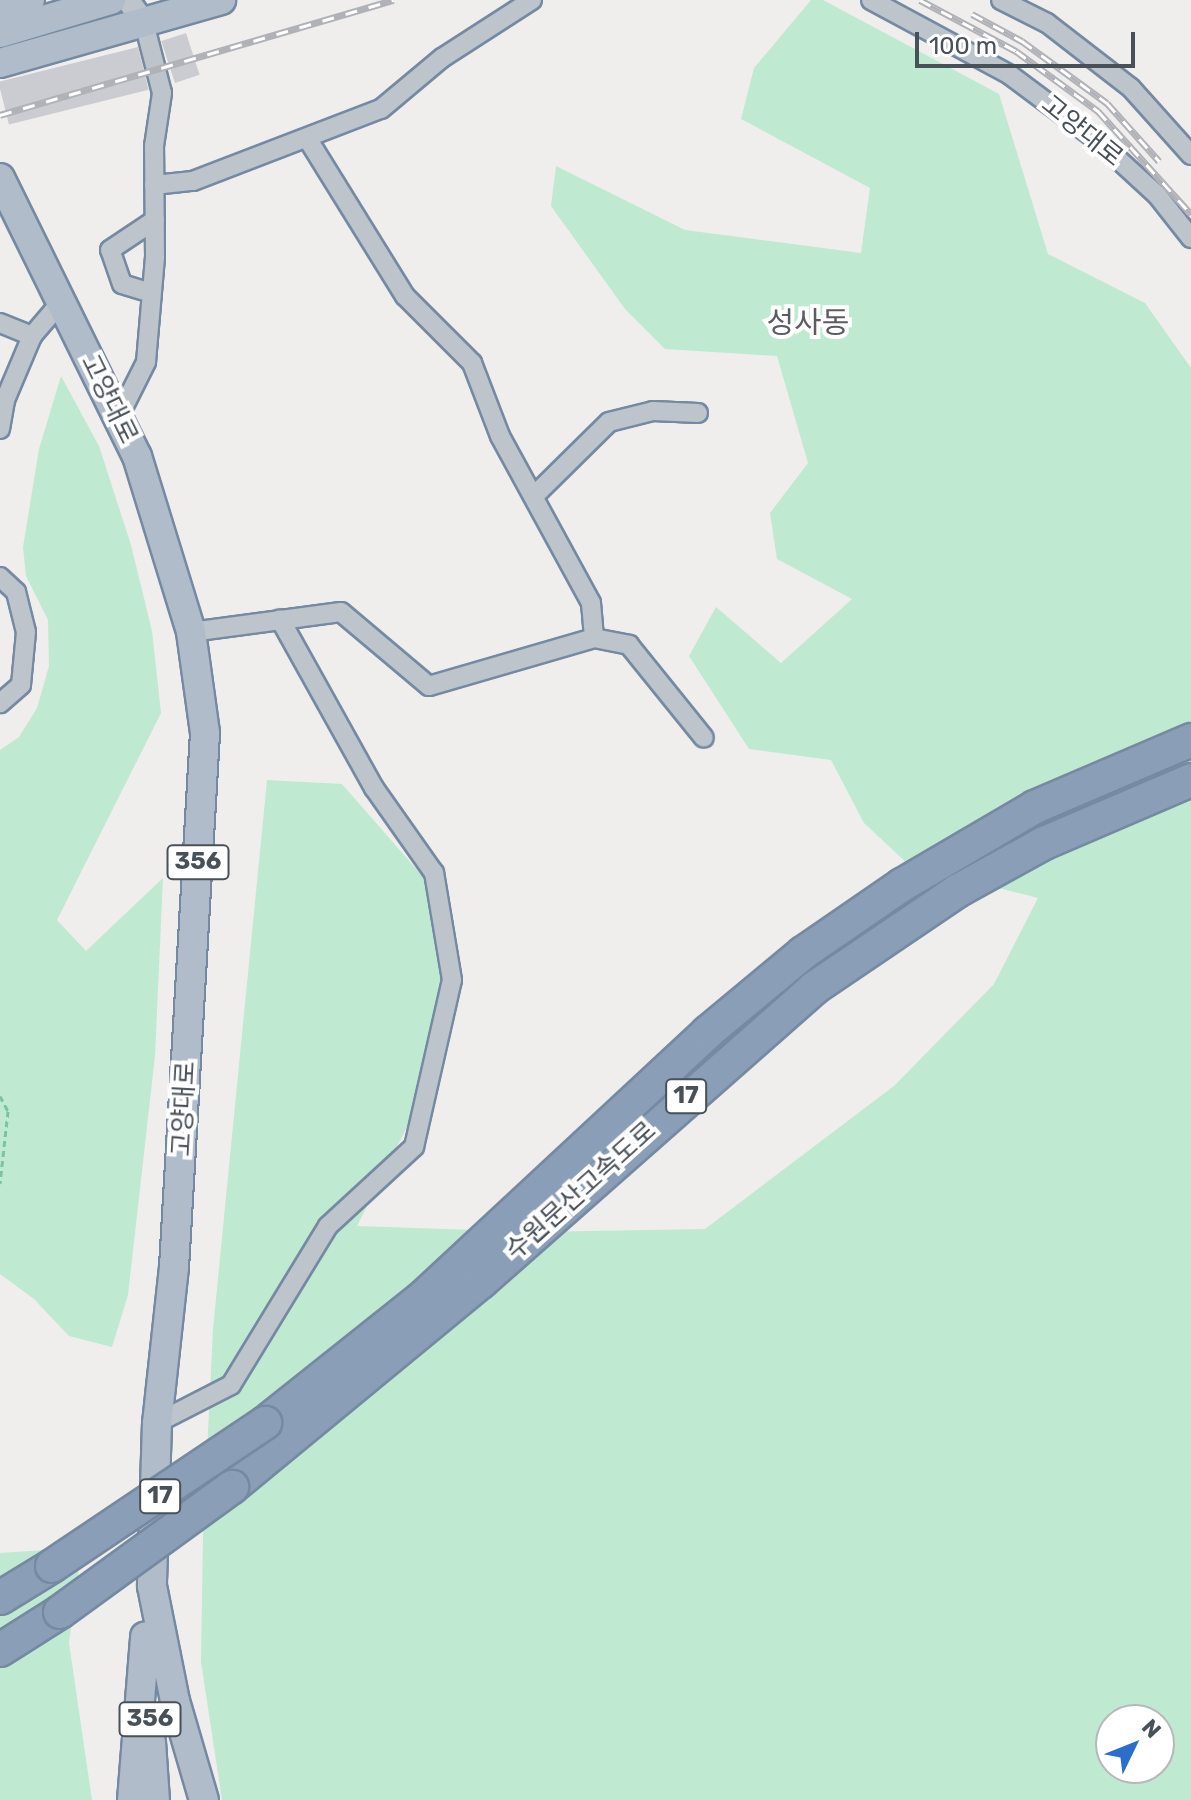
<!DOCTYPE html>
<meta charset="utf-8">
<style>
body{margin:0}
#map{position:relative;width:1191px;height:1800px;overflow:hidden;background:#f0eded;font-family:Rubik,"Noto Sans KR",sans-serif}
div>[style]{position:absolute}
.green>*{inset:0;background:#c0e9d1}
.building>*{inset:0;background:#cbccd1;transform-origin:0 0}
.path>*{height:3px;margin-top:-1.5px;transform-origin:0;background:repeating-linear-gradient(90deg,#7cc3a1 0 6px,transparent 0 10px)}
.roads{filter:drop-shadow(2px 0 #758aa2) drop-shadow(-2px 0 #758aa2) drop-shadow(0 2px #758aa2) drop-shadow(0 -2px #758aa2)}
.minor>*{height:18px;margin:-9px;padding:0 9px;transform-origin:9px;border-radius:9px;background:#bdc4cb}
.tertiary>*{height:22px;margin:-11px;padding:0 11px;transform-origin:11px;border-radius:11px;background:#bdc4cb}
.primary>*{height:28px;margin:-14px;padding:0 14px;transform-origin:14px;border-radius:14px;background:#b0bcc9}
.motorway>*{height:32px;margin:-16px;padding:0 16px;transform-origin:16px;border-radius:16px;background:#8a9fb7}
.rail>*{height:7px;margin-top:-3.5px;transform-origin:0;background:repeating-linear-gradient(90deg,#fff 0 12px,#b0b2b7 0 24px);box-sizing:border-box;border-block:2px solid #b0b2b7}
.bridges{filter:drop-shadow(2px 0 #758aa2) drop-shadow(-2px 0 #758aa2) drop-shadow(0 2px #758aa2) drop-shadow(0 -2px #758aa2)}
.motorway-bridge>*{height:32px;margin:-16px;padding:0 16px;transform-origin:16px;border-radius:16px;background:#8a9fb7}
span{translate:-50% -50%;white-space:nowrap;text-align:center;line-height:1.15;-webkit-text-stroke:8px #fff;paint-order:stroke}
.shield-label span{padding:2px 6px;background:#fff;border:2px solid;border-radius:6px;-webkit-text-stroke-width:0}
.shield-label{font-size:24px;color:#485058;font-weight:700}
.street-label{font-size:26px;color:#485058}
.quarter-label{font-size:30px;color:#5b5d61}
.north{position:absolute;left:1095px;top:1704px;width:80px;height:80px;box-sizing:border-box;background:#fff;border:2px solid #b6b9bc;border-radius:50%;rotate:47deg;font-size:22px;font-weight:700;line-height:32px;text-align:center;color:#485058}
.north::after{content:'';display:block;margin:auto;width:28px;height:36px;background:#2d6eca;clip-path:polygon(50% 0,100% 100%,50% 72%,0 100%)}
.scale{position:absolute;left:915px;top:32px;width:220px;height:36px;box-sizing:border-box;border:4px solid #485058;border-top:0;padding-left:10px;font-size:24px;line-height:28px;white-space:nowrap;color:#485058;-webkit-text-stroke:6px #fff;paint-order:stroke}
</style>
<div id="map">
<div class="green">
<i style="clip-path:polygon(evenodd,811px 0,823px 0,999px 94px,1048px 254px,1145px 303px,1191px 368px,1191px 1800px,222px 1800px,201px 1662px,203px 1535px,213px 1329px,267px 780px,342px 784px,425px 879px,444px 980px,426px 1089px,357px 1226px,533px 1232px,705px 1229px,894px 1086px,994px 984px,1038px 898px,909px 865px,864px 823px,831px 760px,749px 749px,689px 656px,716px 607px,781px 663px,852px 599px,777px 559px,770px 513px,808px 463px,777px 356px,665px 349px,625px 309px,551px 206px,556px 166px,685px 230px,861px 253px,870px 188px,741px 119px,754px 68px,811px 0,1111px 1720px,1159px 1720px,1159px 1768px,1111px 1768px,1111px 1720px)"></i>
<i style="clip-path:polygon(61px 376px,99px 446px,131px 545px,152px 631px,161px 713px,57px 920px,86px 951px,163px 878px,155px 1056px,128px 1295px,112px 1347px,69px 1336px,34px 1299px,0 1274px,0 750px,19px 737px,37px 708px,49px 666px,48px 620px,26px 576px,23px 547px,39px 449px)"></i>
<i style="clip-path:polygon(45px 1550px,80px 1561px,69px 1643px,92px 1800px,0 1800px,0 1553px)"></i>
</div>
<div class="building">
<i style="left:186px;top:33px;width:44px;height:26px;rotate:72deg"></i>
<i style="left:138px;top:47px;width:44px;height:144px;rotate:76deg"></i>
</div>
<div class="path">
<i style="left:0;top:1096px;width:17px;rotate:62deg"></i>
<i style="left:8px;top:1111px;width:73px;rotate:96.3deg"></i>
</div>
<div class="roads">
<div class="minor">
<i style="left:871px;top:0;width:158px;rotate:28.3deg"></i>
<i style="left:1010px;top:75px;width:107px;rotate:36.7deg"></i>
<i style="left:1096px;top:139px;width:83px;rotate:42.6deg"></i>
<i style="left:1157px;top:195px;width:55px;rotate:51.7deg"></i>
<i style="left:1001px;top:0;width:51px;rotate:26.6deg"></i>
<i style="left:1047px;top:23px;width:106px;rotate:37.7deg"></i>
<i style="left:1131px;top:88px;width:90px;rotate:48.2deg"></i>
<i style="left:307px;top:138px;width:186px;rotate:58.2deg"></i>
<i style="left:405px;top:296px;width:95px;rotate:45deg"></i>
<i style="left:472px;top:363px;width:78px;rotate:69deg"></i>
<i style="left:500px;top:436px;width:190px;rotate:61.4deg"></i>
<i style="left:591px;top:603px;width:35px;rotate:85deg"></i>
<i style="left:154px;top:185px;width:39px;rotate:-6deg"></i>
<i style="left:193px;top:181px;width:201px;rotate:-21deg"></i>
<i style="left:381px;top:109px;width:80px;rotate:-39.9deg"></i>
<i style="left:442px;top:58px;width:107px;rotate:-32.8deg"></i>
<i style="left:151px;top:293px;width:30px;rotate:-163deg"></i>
<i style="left:122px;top:284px;width:36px;rotate:-109deg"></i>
<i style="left:110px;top:250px;width:54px;rotate:-33.7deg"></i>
<i style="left:0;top:323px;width:35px;rotate:22deg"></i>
<i style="left:118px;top:418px;width:63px;rotate:-63.4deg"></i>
<i style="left:146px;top:362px;width:105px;rotate:-85.1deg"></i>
<i style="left:155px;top:257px;width:111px;rotate:-90.5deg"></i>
<i style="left:154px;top:146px;width:54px;rotate:-81.4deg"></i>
<i style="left:162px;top:93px;width:72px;rotate:-104.4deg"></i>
<i style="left:0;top:429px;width:29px;rotate:-80deg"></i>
<i style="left:5px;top:400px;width:69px;rotate:-67.1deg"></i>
<i style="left:32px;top:336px;width:45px;rotate:-49.5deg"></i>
<i style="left:534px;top:496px;width:105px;rotate:-44.6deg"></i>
<i style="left:609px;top:422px;width:45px;rotate:-14deg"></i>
<i style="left:653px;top:411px;width:45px;rotate:2.5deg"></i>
<i style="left:0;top:577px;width:22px;rotate:43deg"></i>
<i style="left:16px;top:592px;width:41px;rotate:76deg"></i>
<i style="left:26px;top:632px;width:53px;rotate:95.4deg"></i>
<i style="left:21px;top:685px;width:28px;rotate:139deg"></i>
<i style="left:191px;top:632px;width:151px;rotate:-7.6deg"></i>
<i style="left:341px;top:612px;width:115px;rotate:40.1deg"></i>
<i style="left:429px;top:686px;width:172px;rotate:-16.2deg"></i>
<i style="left:594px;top:638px;width:36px;rotate:11deg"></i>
<i style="left:629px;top:645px;width:119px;rotate:51.1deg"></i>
<i style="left:157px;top:1423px;width:83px;rotate:-27.2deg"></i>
<i style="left:231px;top:1385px;width:186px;rotate:-58.6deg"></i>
<i style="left:328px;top:1226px;width:117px;rotate:-42.6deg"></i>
<i style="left:414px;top:1147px;width:171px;rotate:-77.2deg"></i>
<i style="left:452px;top:980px;width:109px;rotate:-99.5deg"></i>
<i style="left:434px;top:873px;width:104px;rotate:-125.2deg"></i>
<i style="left:374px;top:788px;width:193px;rotate:-119.1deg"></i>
</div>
<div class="tertiary">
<i style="left:128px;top:0;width:28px;rotate:55deg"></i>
</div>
<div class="primary">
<i style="left:0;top:8px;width:31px;rotate:-15deg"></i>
<i style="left:0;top:33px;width:116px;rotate:-16.6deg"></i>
<i style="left:0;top:63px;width:230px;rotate:-15.9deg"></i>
<i style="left:0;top:178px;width:310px;rotate:63.8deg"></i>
<i style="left:137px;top:456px;width:184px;rotate:72.9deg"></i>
<i style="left:191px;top:632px;width:102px;rotate:82.1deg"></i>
<i style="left:205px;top:733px;width:535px;rotate:93.32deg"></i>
<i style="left:174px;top:1267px;width:157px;rotate:96.2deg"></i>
<i style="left:157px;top:1423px;width:163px;rotate:91.8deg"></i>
<i style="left:152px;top:1586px;width:117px;rotate:78.7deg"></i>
<i style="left:175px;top:1701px;width:103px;rotate:73.7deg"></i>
<i style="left:151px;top:1742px;width:58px;rotate:86.1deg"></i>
<i style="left:132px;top:1800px;width:164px;rotate:-85.4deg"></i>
</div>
<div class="motorway">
<i style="left:265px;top:1423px;width:201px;rotate:-38.5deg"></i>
<i style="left:422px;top:1298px;width:391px;rotate:-42.9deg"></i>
<i style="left:708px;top:1032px;width:124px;rotate:-39.7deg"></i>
<i style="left:803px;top:953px;width:120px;rotate:-34.5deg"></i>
<i style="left:902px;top:885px;width:154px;rotate:-30.4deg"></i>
<i style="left:1035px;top:807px;width:170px;rotate:-23.2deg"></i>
<i style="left:232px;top:1487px;width:323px;rotate:-39.5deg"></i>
<i style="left:481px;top:1282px;width:444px;rotate:-41.4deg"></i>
<i style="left:814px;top:988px;width:173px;rotate:-34.1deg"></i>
<i style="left:957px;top:891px;width:97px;rotate:-28.9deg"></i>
<i style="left:1042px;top:844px;width:162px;rotate:-23.2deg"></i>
<i style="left:0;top:1598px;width:61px;rotate:-31.6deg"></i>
<i style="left:0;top:1650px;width:71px;rotate:-32.3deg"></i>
</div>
</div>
<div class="rail">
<i style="left:920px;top:0;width:109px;rotate:28deg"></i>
<i style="left:1016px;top:51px;width:102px;rotate:36.2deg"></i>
<i style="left:1098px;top:111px;width:139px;rotate:47.9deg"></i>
<i style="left:972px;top:14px;width:57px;rotate:28.4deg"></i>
<i style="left:1022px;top:41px;width:105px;rotate:36.1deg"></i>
<i style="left:1107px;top:103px;width:78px;rotate:48.1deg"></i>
<i style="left:0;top:115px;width:410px;rotate:-16.3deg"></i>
</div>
<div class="bridges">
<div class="motorway-bridge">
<i style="left:52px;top:1566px;width:257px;rotate:-33.9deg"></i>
<i style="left:60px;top:1612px;width:213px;rotate:-36deg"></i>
</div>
</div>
<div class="shield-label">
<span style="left:198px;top:862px">356</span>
<span style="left:686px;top:1096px">17</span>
<span style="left:160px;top:1496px">17</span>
<span style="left:150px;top:1719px">356</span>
</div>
<div class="street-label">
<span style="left:1082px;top:131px;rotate:39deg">고양대로</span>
<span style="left:109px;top:399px;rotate:64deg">고양대로</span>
<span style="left:184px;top:1109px;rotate:-87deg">고양대로</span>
<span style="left:581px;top:1191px;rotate:-42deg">수원문산고속도로</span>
</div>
<div class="quarter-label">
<span style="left:808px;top:323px">성사동</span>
</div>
<div class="north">N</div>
<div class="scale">100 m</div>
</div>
